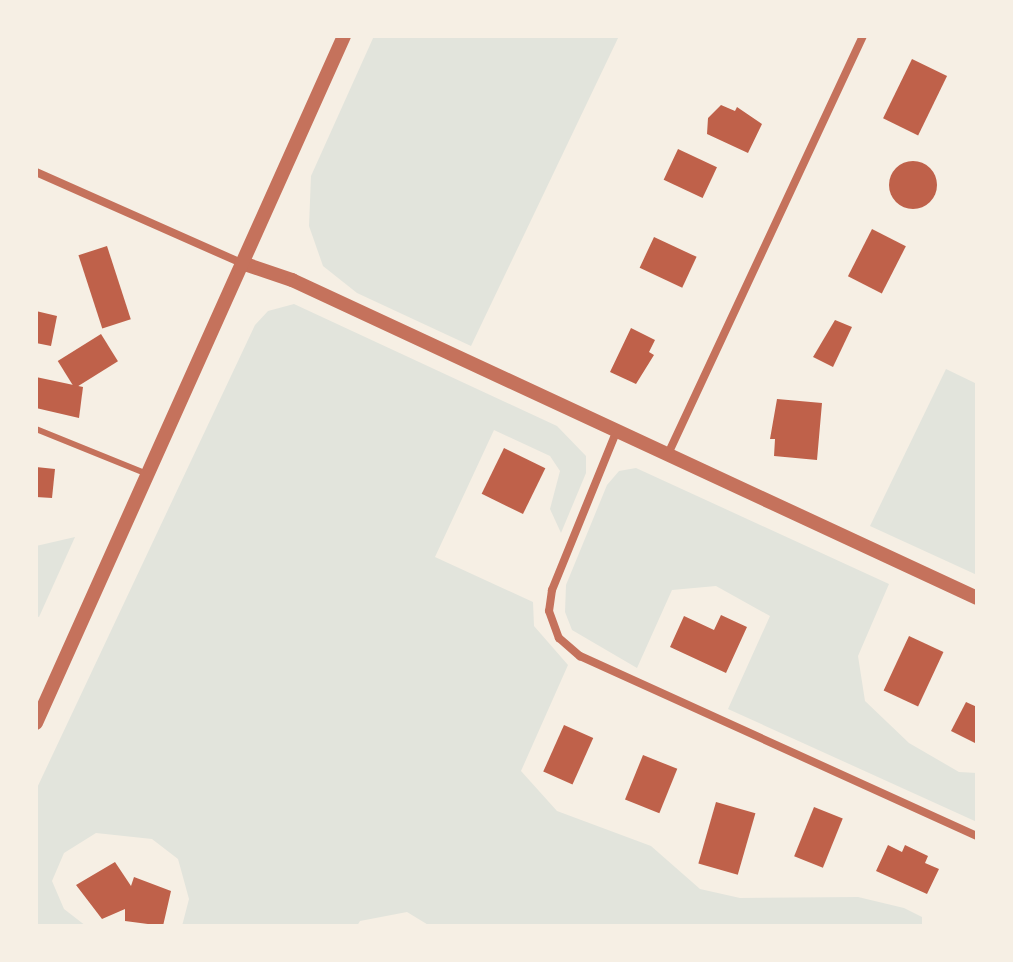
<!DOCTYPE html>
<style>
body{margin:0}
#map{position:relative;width:1013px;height:962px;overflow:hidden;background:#f6efe4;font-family:"Libre Baskerville",serif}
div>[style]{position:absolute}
.green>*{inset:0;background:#e2e4dc}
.building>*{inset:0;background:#bf614a;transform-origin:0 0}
.round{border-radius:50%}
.service>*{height:6px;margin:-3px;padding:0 3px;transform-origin:3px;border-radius:3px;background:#c5725c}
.minor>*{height:8px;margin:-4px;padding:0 4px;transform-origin:4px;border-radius:4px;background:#c5725c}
.tertiary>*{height:14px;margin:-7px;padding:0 7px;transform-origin:7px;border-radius:7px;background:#c5725c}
span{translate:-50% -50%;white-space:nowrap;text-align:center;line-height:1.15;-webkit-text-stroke:6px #f6efe4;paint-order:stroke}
.frame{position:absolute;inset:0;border:38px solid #f6efe4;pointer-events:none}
</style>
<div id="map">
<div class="green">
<i style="clip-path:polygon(374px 36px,619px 36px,471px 346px,357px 293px,323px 266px,309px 226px,311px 176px)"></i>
<i style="clip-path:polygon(294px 304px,557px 426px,586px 456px,586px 473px,561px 533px,550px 509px,560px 471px,550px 456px,494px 430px,435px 557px,533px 602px,534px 626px,568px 665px,521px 771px,557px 811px,651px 846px,700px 889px,740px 898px,858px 897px,904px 908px,922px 917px,922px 926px,430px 926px,407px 912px,360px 921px,357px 926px,182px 926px,189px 899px,178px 859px,152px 839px,96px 833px,64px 853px,52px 881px,64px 909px,86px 926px,36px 926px,36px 790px,255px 325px,268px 311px)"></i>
<i style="clip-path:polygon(946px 369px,977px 384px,977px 575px,870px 526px)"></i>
<i style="clip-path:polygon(636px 468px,889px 584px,858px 656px,865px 701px,909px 743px,959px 772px,977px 773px,977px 822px,728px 709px,770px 616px,716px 586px,672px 590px,637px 668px,572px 630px,565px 612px,566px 585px,607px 485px,619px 471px)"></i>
<i style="clip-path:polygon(75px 537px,39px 617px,36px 616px,36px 546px)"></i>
</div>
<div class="building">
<i style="left:912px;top:59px;width:39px;height:66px;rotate:26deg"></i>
<i style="clip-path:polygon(721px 105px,735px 111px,737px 107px,762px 124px,748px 153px,707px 134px,708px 118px)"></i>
<i style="left:678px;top:149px;width:43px;height:34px;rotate:25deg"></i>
<i class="round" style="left:889px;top:161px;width:48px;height:48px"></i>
<i style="left:872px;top:229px;width:38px;height:53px;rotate:27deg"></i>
<i style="left:654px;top:237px;width:47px;height:34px;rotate:25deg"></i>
<i style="left:107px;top:246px;width:77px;height:30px;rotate:72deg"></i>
<i style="clip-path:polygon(36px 311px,57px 316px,51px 346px,36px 343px)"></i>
<i style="clip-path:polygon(835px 320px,852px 327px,833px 367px,813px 357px)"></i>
<i style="clip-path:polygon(631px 328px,655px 340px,649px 352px,654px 355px,636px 384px,610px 372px)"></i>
<i style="left:101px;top:334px;width:32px;height:51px;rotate:58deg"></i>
<i style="clip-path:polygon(36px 377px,83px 387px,79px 418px,36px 408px)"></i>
<i style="clip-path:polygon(777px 399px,822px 403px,817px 460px,774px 456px,775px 439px,770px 439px)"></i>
<i style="left:504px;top:448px;width:46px;height:51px;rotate:26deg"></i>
<i style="clip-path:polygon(36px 467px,55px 469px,52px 498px,36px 497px)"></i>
<i style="clip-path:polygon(721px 615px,747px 627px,726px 673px,670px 647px,684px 616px,714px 630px)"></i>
<i style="left:909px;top:636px;width:38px;height:60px;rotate:25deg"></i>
<i style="clip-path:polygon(966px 702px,977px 707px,977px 744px,951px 731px)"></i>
<i style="left:564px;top:725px;width:32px;height:51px;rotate:24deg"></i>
<i style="left:643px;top:755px;width:37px;height:48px;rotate:22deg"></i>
<i style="left:716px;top:802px;width:41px;height:64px;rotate:16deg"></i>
<i style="left:814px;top:807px;width:31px;height:53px;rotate:22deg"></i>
<i style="clip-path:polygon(888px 845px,902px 852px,905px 845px,928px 856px,925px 863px,939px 869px,927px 894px,876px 871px)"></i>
<i style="clip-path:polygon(115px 862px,131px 886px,134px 877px,171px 891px,163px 926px,125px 921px,125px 909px,102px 919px,76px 885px)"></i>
</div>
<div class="service">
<i style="left:36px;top:429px;width:118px;rotate:22deg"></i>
</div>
<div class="minor">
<i style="left:36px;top:172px;width:227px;rotate:23.9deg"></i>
<i style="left:617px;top:430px;width:173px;rotate:112.1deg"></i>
<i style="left:552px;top:590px;width:21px;rotate:98deg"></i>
<i style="left:549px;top:611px;width:29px;rotate:70deg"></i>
<i style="left:559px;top:638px;width:28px;rotate:41deg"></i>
<i style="left:580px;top:656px;width:436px;rotate:24.4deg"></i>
<i style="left:668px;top:454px;width:461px;rotate:-65deg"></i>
</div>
<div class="tertiary">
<i style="left:245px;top:264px;width:50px;rotate:18.8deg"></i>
<i style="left:292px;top:280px;width:755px;rotate:24.9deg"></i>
<i style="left:36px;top:723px;width:753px;rotate:-65.85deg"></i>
</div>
<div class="frame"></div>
</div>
